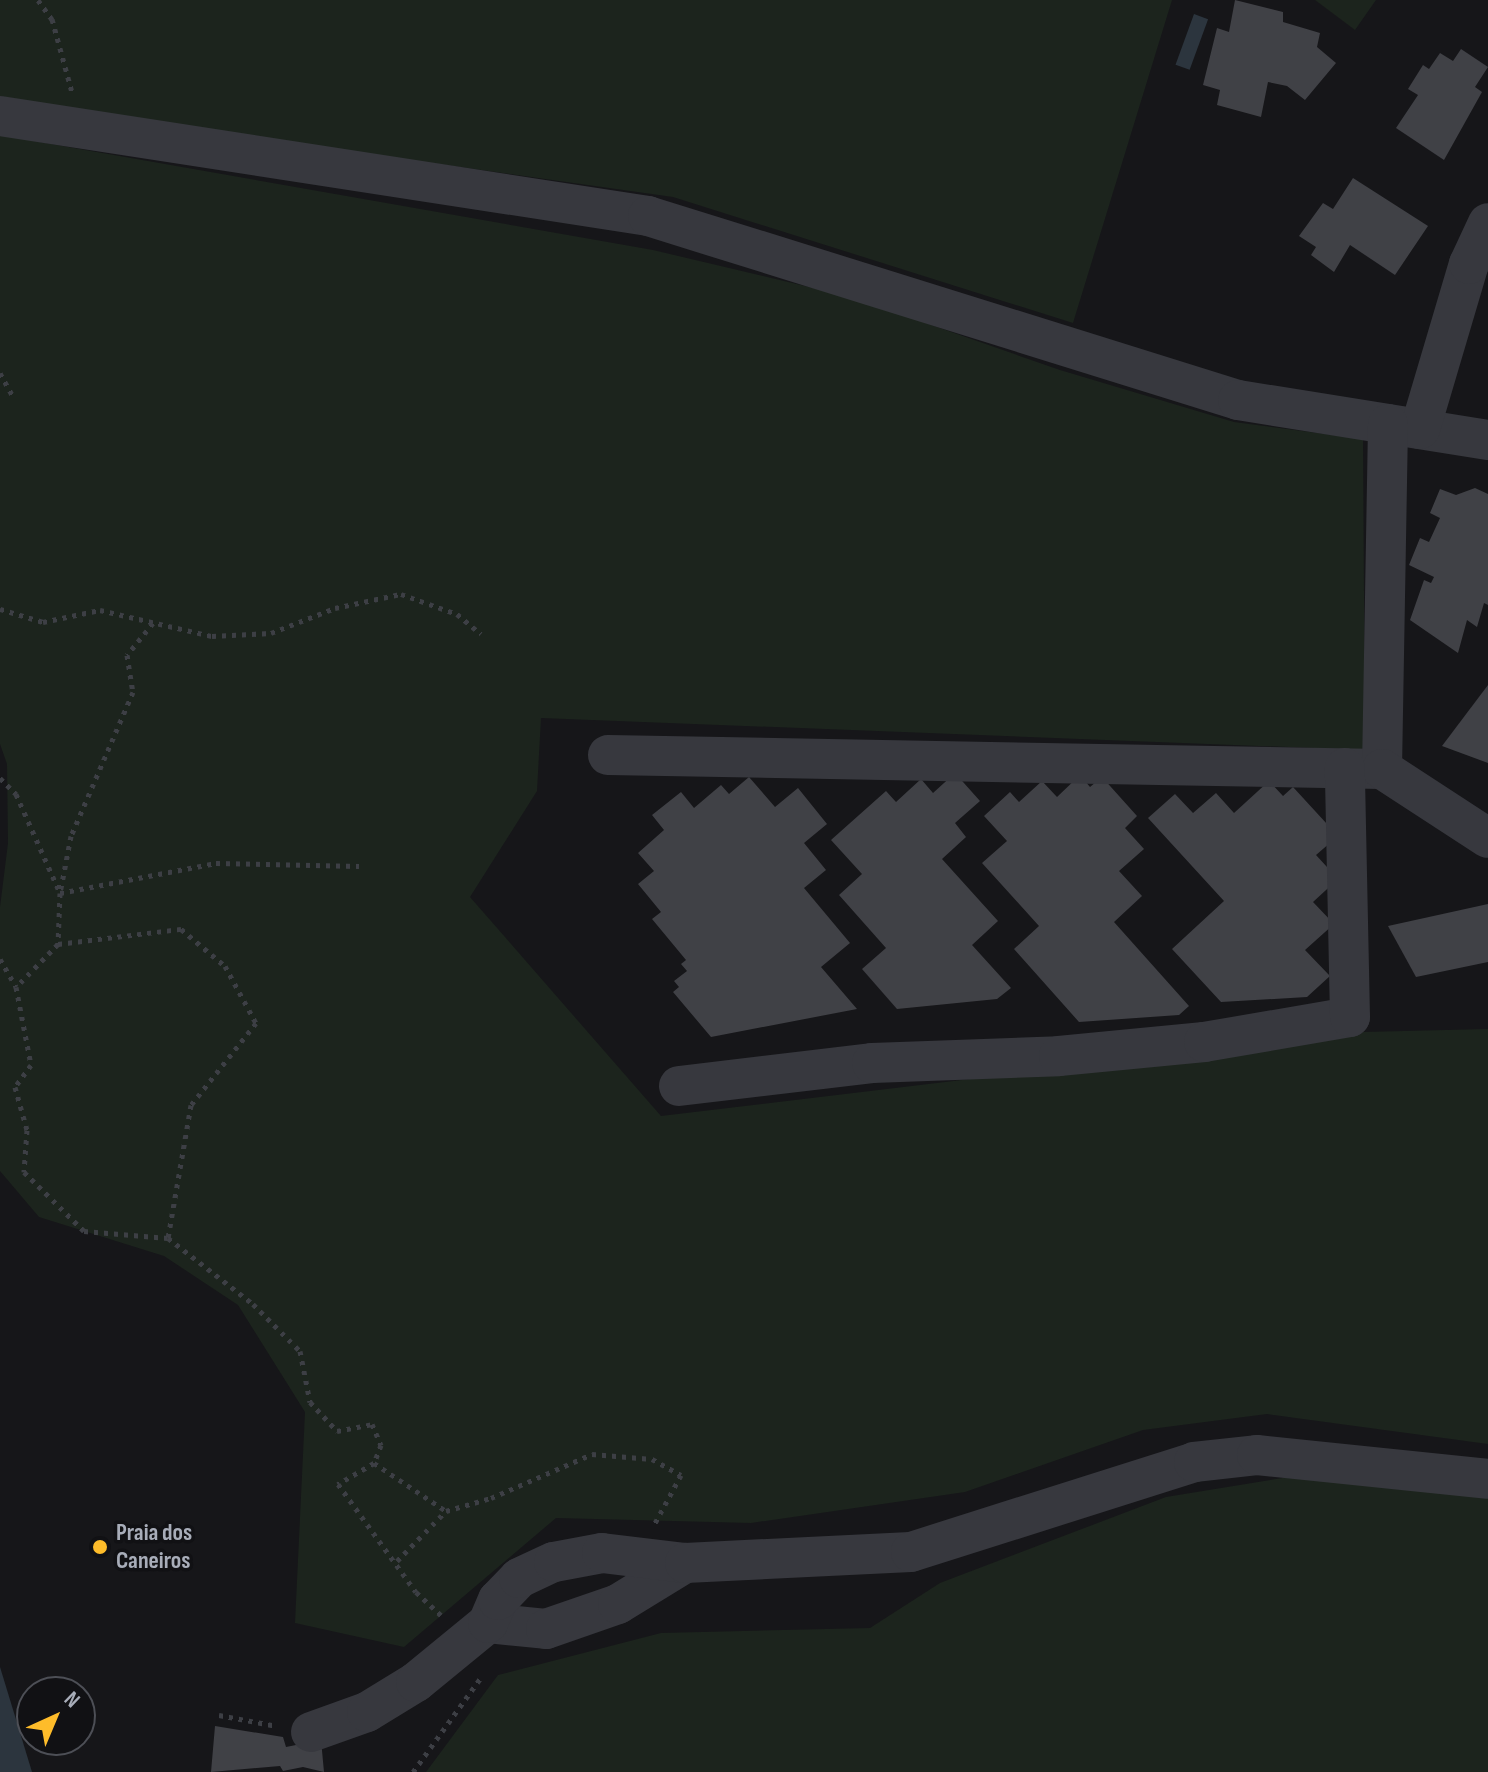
<!DOCTYPE html>
<style>
body{margin:0}
#map{position:relative;width:1488px;height:1772px;overflow:hidden;background:#161619;font-family:"Sofia Sans Condensed",sans-serif}
div>[style]{position:absolute}
.green>*{inset:0;background:#1c241d}
.water>*{inset:0;background:#2c353e;transform-origin:0 0}
.building>*{inset:0;background:#404146}
.path>*{height:5px;margin-top:-2.5px;transform-origin:0;background:repeating-linear-gradient(90deg,#3d3f45 0 4px,transparent 0 10px)}
.minor>*{height:40px;margin:-20px;padding:0 20px;transform-origin:20px;border-radius:20px;background:#37383e}
.dots>*{width:22px;height:22px;translate:-50% -50%;box-sizing:border-box;border:4px solid #111114;border-radius:50%}
span{translate:-50% -50%;white-space:nowrap;text-align:center;line-height:1.15;-webkit-text-stroke:7px #111114;paint-order:stroke}
.poi-label{font-size:24px;color:#a8adb9;font-weight:700}
.left{translate:0 -50%;text-align:left}
.north{position:absolute;left:16px;top:1676px;width:80px;height:80px;box-sizing:border-box;background:#111114;border:2px solid #4d4f56;border-radius:50%;rotate:44deg;font-size:22px;font-weight:700;line-height:32px;text-align:center;color:#a8adb9}
.north::after{content:'';display:block;margin:auto;width:28px;height:36px;background:#febc2a;clip-path:polygon(50% 0,100% 100%,50% 72%,0 100%)}
</style>
<div id="map">
<div class="green">
<i style="clip-path:polygon(0 0,1172px 0,1073px 323px,673px 197px,148px 123px,0 96px)"></i>
<i style="clip-path:polygon(1315px 0,1376px 0,1355px 30px)"></i>
<i style="clip-path:polygon(0 135px,653px 250px,851px 297px,1060px 370px,1234px 422px,1363px 439px,1365px 750px,541px 718px,537px 791px,470px 897px,661px 1116px,1363px 1032px,1488px 1029px,1488px 1444px,1267px 1414px,1143px 1430px,965px 1492px,751px 1523px,556px 1518px,404px 1647px,295px 1623px,305px 1412px,238px 1305px,164px 1256px,39px 1217px,0 1171px,0 907px,8px 843px,7px 764px,0 744px)"></i>
<i style="clip-path:polygon(1301px 1475px,1488px 1497px,1488px 1772px,426px 1772px,498px 1675px,661px 1633px,870px 1628px,940px 1583px,1166px 1497px)"></i>
</div>
<div class="water">
<i style="left:1194px;top:14px;width:15px;height:54px;rotate:20deg"></i>
<i style="clip-path:polygon(0 1667px,32px 1772px,0 1772px)"></i>
</div>
<div class="building">
<i style="clip-path:polygon(1235px 0,1283px 12px,1283px 22px,1320px 33px,1317px 47px,1336px 63px,1305px 100px,1287px 86px,1268px 82px,1261px 117px,1217px 105px,1220px 90px,1203px 85px,1217px 28px,1229px 32px)"></i>
<i style="clip-path:polygon(1461px 49px,1488px 67px,1475px 87px,1482px 92px,1444px 160px,1396px 128px,1418px 95px,1408px 89px,1423px 65px,1429px 69px,1440px 53px,1453px 61px)"></i>
<i style="clip-path:polygon(1353px 178px,1428px 226px,1395px 275px,1350px 245px,1334px 272px,1311px 255px,1316px 247px,1299px 236px,1323px 203px,1333px 209px)"></i>
<i style="clip-path:polygon(1475px 488px,1488px 494px,1488px 605px,1484px 603px,1477px 627px,1467px 620px,1458px 653px,1410px 620px,1424px 580px,1431px 583px,1434px 577px,1409px 565px,1420px 538px,1429px 542px,1440px 518px,1430px 513px,1440px 489px,1456px 495px)"></i>
<i style="clip-path:polygon(1488px 685px,1488px 763px,1442px 746px)"></i>
<i style="clip-path:polygon(955px 773px,980px 801px,955px 823px,966px 837px,942px 859px,998px 921px,972px 945px,1011px 988px,997px 999px,897px 1009px,862px 969px,886px 948px,839px 895px,862px 874px,831px 840px,886px 791px,896px 802px,921px 779px,933px 793px)"></i>
<i style="clip-path:polygon(1080px 775px,1090px 787px,1102px 777px,1137px 816px,1125px 828px,1144px 849px,1119px 871px,1142px 896px,1114px 922px,1189px 1006px,1179px 1015px,1079px 1022px,1014px 949px,1039px 926px,982px 863px,1007px 841px,984px 816px,1010px 792px,1019px 802px,1042px 781px,1057px 797px)"></i>
<i style="clip-path:polygon(749px 777px,775px 807px,798px 788px,827px 824px,804px 843px,826px 870px,804px 888px,850px 943px,821px 967px,857px 1009px,711px 1037px,673px 992px,679px 987px,674px 981px,687px 971px,681px 964px,686px 960px,652px 919px,661px 912px,638px 884px,654px 871px,638px 853px,664px 830px,652px 815px,681px 792px,694px 808px,721px 785px,729px 794px)"></i>
<i style="clip-path:polygon(1269px 781px,1283px 796px,1293px 787px,1338px 836px,1316px 855px,1338px 879px,1313px 902px,1334px 924px,1305px 950px,1330px 976px,1307px 997px,1221px 1002px,1172px 949px,1224px 901px,1148px 818px,1175px 794px,1193px 813px,1216px 793px,1234px 813px)"></i>
<i style="clip-path:polygon(1488px 904px,1488px 962px,1416px 977px,1388px 926px)"></i>
<i style="clip-path:polygon(215px 1726px,283px 1737px,286px 1747px,321px 1740px,324px 1772px,303px 1767px,283px 1771px,280px 1766px,211px 1772px)"></i>
</div>
<div class="path">
<i style="left:38px;top:0;width:24px;rotate:54deg"></i>
<i style="left:52px;top:19px;width:76px;rotate:74.7deg"></i>
<i style="left:0;top:373px;width:26px;rotate:61deg"></i>
<i style="left:0;top:609px;width:45px;rotate:16.8deg"></i>
<i style="left:43px;top:622px;width:58px;rotate:-11.9deg"></i>
<i style="left:100px;top:610px;width:115px;rotate:13.1deg"></i>
<i style="left:212px;top:636px;width:59px;rotate:-2.9deg"></i>
<i style="left:271px;top:633px;width:69px;rotate:-21.3deg"></i>
<i style="left:335px;top:608px;width:67px;rotate:-12deg"></i>
<i style="left:401px;top:594px;width:59px;rotate:19.7deg"></i>
<i style="left:457px;top:614px;width:31px;rotate:40deg"></i>
<i style="left:153px;top:623px;width:41px;rotate:129.1deg"></i>
<i style="left:127px;top:655px;width:37px;rotate:81deg"></i>
<i style="left:133px;top:692px;width:157px;rotate:113.3deg"></i>
<i style="left:71px;top:836px;width:58px;rotate:100.9deg"></i>
<i style="left:60px;top:893px;width:159px;rotate:-10.9deg"></i>
<i style="left:216px;top:863px;width:143px;rotate:1.2deg"></i>
<i style="left:0;top:778px;width:23px;rotate:45deg"></i>
<i style="left:16px;top:794px;width:108px;rotate:66deg"></i>
<i style="left:60px;top:893px;width:51px;rotate:92.2deg"></i>
<i style="left:58px;top:944px;width:60px;rotate:134.3deg"></i>
<i style="left:58px;top:944px;width:124px;rotate:-7deg"></i>
<i style="left:181px;top:929px;width:57px;rotate:40.1deg"></i>
<i style="left:225px;top:966px;width:65px;rotate:61.5deg"></i>
<i style="left:256px;top:1023px;width:105px;rotate:128.4deg"></i>
<i style="left:191px;top:1105px;width:135px;rotate:99.8deg"></i>
<i style="left:0;top:959px;width:32px;rotate:60deg"></i>
<i style="left:16px;top:987px;width:79px;rotate:79.1deg"></i>
<i style="left:31px;top:1065px;width:27px;rotate:126deg"></i>
<i style="left:15px;top:1087px;width:45px;rotate:74.4deg"></i>
<i style="left:27px;top:1130px;width:42px;rotate:94.1deg"></i>
<i style="left:24px;top:1172px;width:84px;rotate:44.5deg"></i>
<i style="left:84px;top:1231px;width:84px;rotate:4.8deg"></i>
<i style="left:168px;top:1238px;width:108px;rotate:37.8deg"></i>
<i style="left:253px;top:1304px;width:66px;rotate:45deg"></i>
<i style="left:300px;top:1351px;width:52px;rotate:78.9deg"></i>
<i style="left:310px;top:1402px;width:40px;rotate:47deg"></i>
<i style="left:337px;top:1431px;width:36px;rotate:-11deg"></i>
<i style="left:372px;top:1424px;width:23px;rotate:67deg"></i>
<i style="left:381px;top:1445px;width:19px;rotate:111deg"></i>
<i style="left:374px;top:1463px;width:42px;rotate:149.7deg"></i>
<i style="left:338px;top:1484px;width:133px;rotate:54.2deg"></i>
<i style="left:416px;top:1592px;width:34px;rotate:43deg"></i>
<i style="left:374px;top:1463px;width:87px;rotate:33.7deg"></i>
<i style="left:397px;top:1561px;width:70px;rotate:-45.6deg"></i>
<i style="left:446px;top:1511px;width:47px;rotate:-16.1deg"></i>
<i style="left:491px;top:1498px;width:110px;rotate:-23.5deg"></i>
<i style="left:592px;top:1454px;width:60px;rotate:4.8deg"></i>
<i style="left:652px;top:1459px;width:33px;rotate:29deg"></i>
<i style="left:681px;top:1475px;width:57px;rotate:118.4deg"></i>
<i style="left:219px;top:1715px;width:59px;rotate:10.7deg"></i>
<i style="left:413px;top:1772px;width:118px;rotate:-54.3deg"></i>
</div>
<div class="minor">
<i style="left:0;top:116px;width:656px;rotate:8.77deg"></i>
<i style="left:648px;top:216px;width:618px;rotate:17.32deg"></i>
<i style="left:1238px;top:400px;width:253px;rotate:9.1deg"></i>
<i style="left:1420px;top:429px;width:172px;rotate:-73.5deg"></i>
<i style="left:1469px;top:264px;width:45px;rotate:-65.1deg"></i>
<i style="left:608px;top:755px;width:774px;rotate:1.04deg"></i>
<i style="left:1382px;top:769px;width:345px;rotate:-89deg"></i>
<i style="left:1382px;top:769px;width:126px;rotate:33.1deg"></i>
<i style="left:679px;top:1086px;width:194px;rotate:-6.8deg"></i>
<i style="left:872px;top:1063px;width:187px;rotate:-2.1deg"></i>
<i style="left:1059px;top:1056px;width:146px;rotate:-5.5deg"></i>
<i style="left:1204px;top:1042px;width:148px;rotate:-9.7deg"></i>
<i style="left:1350px;top:1017px;width:249px;rotate:-91.2deg"></i>
<i style="left:488px;top:1623px;width:58px;rotate:5.9deg"></i>
<i style="left:546px;top:1629px;width:76px;rotate:-19.1deg"></i>
<i style="left:618px;top:1604px;width:79px;rotate:-31.5deg"></i>
<i style="left:311px;top:1732px;width:59px;rotate:-19.7deg"></i>
<i style="left:367px;top:1712px;width:57px;rotate:-31.5deg"></i>
<i style="left:416px;top:1682px;width:93px;rotate:-39.3deg"></i>
<i style="left:488px;top:1623px;width:25px;rotate:-67deg"></i>
<i style="left:498px;top:1600px;width:30px;rotate:-46deg"></i>
<i style="left:519px;top:1578px;width:38px;rotate:-25deg"></i>
<i style="left:554px;top:1562px;width:49px;rotate:-10.6deg"></i>
<i style="left:602px;top:1553px;width:84px;rotate:6.9deg"></i>
<i style="left:685px;top:1563px;width:226px;rotate:-2.8deg"></i>
<i style="left:911px;top:1552px;width:297px;rotate:-17.6deg"></i>
<i style="left:1194px;top:1462px;width:63px;rotate:-6.3deg"></i>
<i style="left:1257px;top:1455px;width:232px;rotate:5.9deg"></i>
</div>
<div class="dots">
<i style="left:100px;top:1547px;background:#febc2a"></i>
</div>
<div class="poi-label">
<span class="left" style="left:116px;top:1547px">Praia dos<br>Caneiros</span>
</div>
<div class="north">N</div>
</div>
